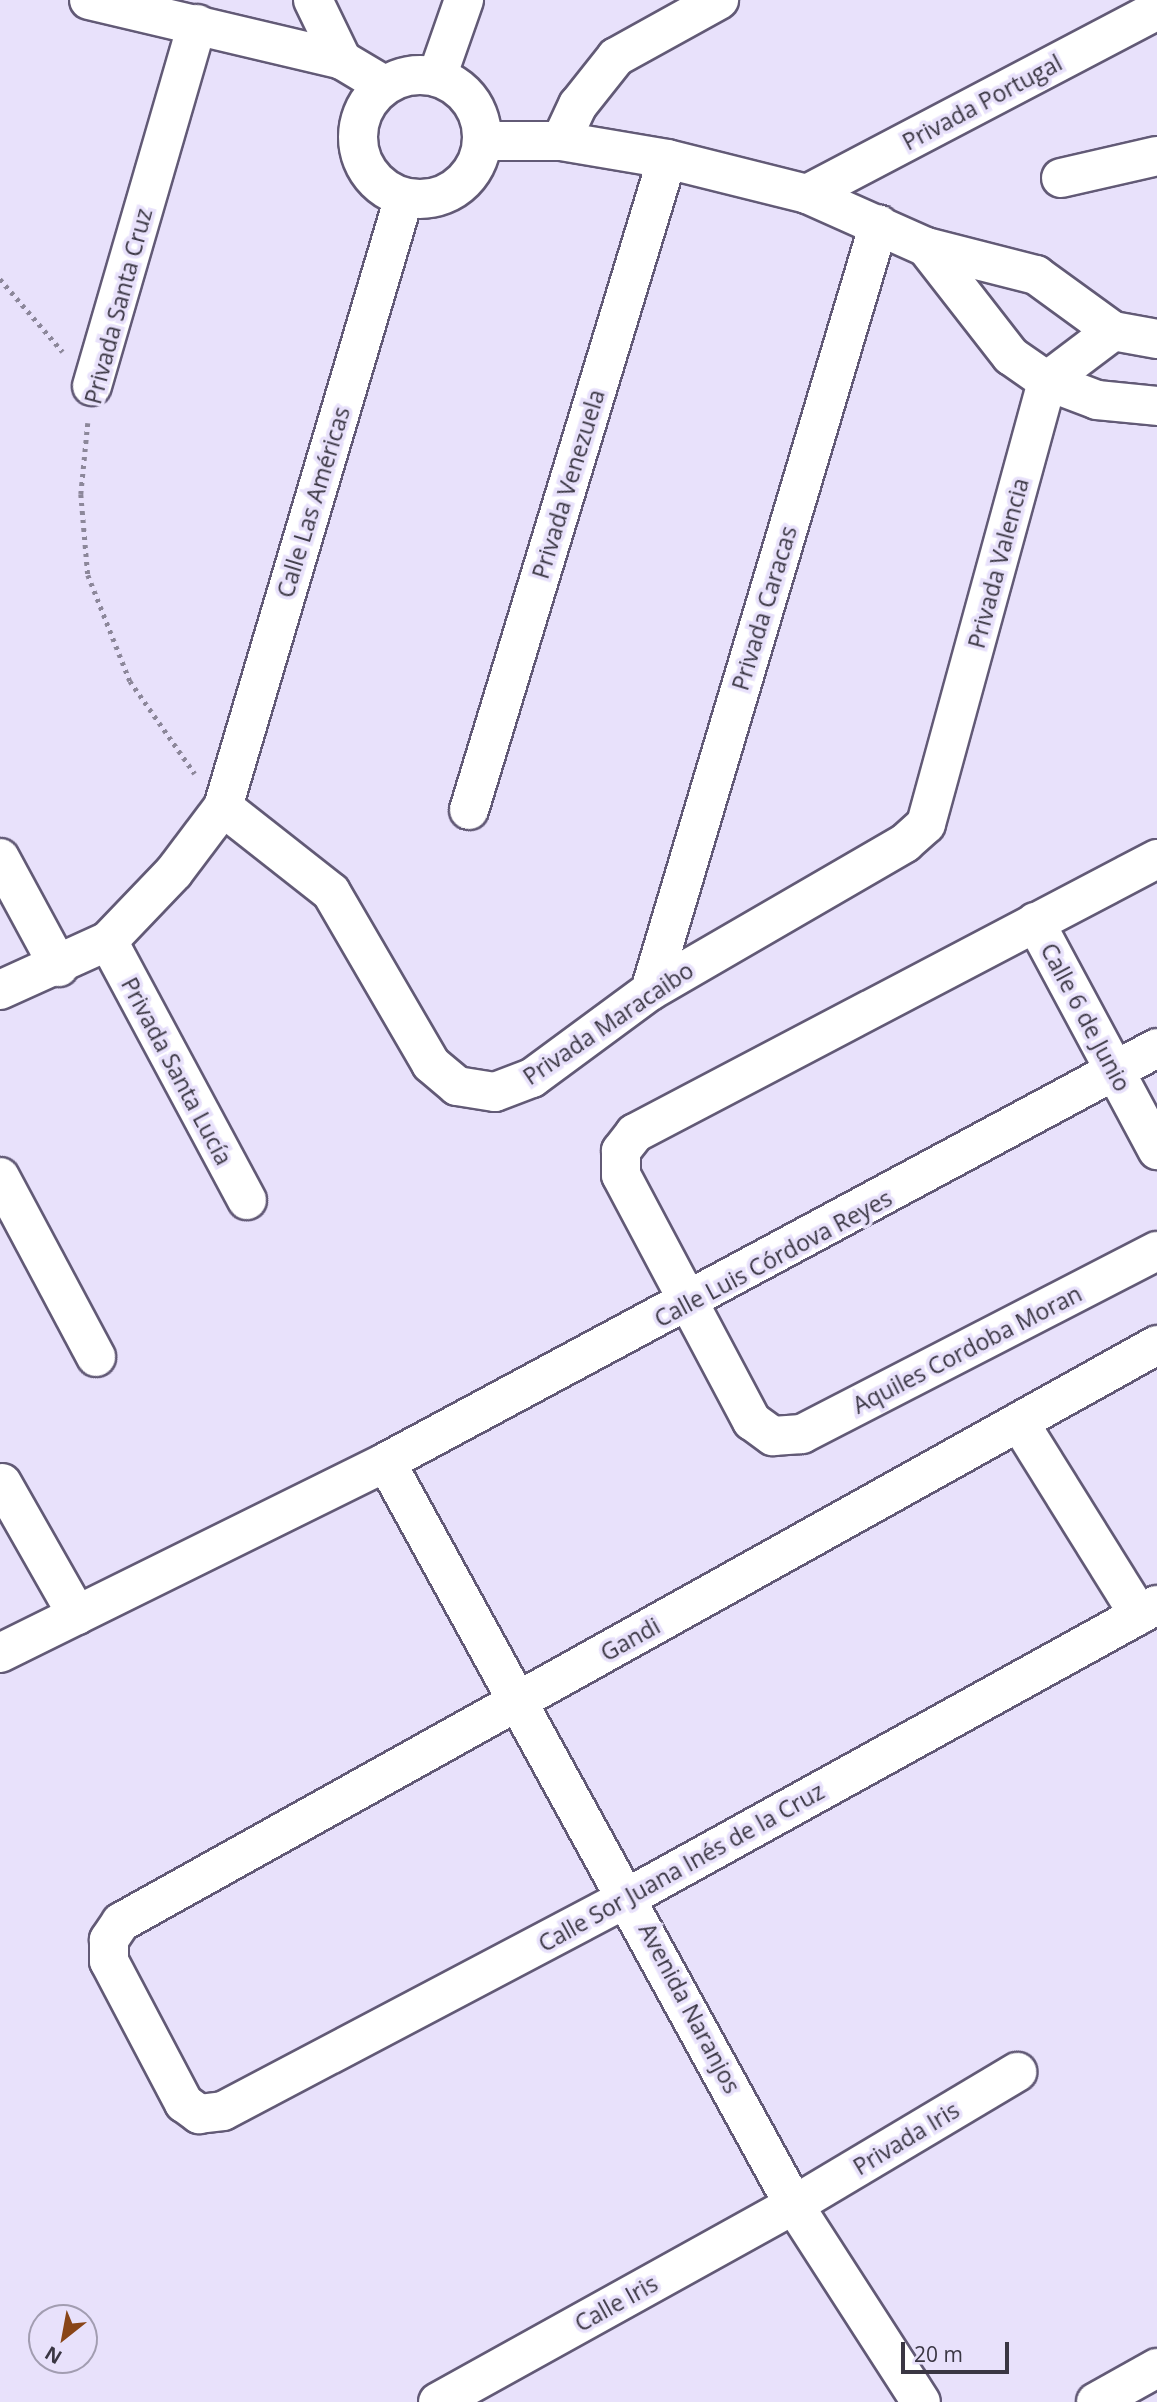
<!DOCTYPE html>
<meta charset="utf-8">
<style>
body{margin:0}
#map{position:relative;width:1157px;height:2402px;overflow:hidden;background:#e8e1fb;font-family:"Open Sans",sans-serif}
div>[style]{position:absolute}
.path>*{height:4.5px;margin-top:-2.25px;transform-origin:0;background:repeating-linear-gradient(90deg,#8c879a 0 3.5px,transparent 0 8.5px)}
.roads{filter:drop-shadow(2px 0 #625a76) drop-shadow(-2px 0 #625a76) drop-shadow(0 2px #625a76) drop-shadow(0 -2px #625a76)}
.minor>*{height:38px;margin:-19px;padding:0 19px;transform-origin:19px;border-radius:19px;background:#fff}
.minor>.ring{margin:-19px;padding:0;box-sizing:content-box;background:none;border:38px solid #fff;border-radius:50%}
span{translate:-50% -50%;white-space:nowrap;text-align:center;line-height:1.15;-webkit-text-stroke:7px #e8e1fb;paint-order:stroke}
.street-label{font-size:23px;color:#3a3643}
.north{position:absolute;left:28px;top:2304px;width:70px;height:70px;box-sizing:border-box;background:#e8e1fb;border:2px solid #a29db1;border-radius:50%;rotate:211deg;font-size:19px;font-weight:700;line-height:28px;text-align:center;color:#3a3643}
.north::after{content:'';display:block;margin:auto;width:24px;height:32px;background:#894518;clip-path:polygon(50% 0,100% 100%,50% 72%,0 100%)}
.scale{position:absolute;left:901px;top:2342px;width:108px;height:32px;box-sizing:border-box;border:4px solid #3a3643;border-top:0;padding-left:9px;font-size:21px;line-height:24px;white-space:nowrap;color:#3a3643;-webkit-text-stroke:5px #e8e1fb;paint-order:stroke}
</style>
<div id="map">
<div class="path">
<i style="left:0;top:279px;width:96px;rotate:49.2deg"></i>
<i style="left:88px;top:423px;width:71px;rotate:95.6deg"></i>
<i style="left:81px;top:494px;width:81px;rotate:85.1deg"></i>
<i style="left:88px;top:575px;width:114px;rotate:68.4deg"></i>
<i style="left:130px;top:681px;width:113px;rotate:55deg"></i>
</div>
<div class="roads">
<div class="minor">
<i style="left:89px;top:0;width:260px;rotate:13.3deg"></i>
<i style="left:342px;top:60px;width:49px;rotate:30.8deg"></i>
<i style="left:313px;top:0;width:67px;rotate:64.2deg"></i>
<i class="ring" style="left:358px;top:75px;width:86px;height:86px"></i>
<i style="left:437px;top:77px;width:82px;rotate:-70.7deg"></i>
<i style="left:482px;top:141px;width:79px"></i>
<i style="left:561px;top:141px;width:108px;rotate:9.6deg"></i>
<i style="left:667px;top:159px;width:144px;rotate:14deg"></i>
<i style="left:807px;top:194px;width:130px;rotate:24deg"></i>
<i style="left:926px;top:247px;width:114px;rotate:14.3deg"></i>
<i style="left:1036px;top:275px;width:95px;rotate:36deg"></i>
<i style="left:1113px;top:331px;width:45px;rotate:10.3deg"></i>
<i style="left:561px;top:141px;width:40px;rotate:-65deg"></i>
<i style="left:578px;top:105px;width:61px;rotate:-51.6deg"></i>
<i style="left:616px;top:57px;width:118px;rotate:-29deg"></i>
<i style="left:1061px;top:178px;width:98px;rotate:-12.9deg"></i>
<i style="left:807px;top:194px;width:395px;rotate:-27.7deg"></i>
<i style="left:926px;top:247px;width:138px;rotate:52.1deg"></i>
<i style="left:1011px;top:356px;width:44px;rotate:34.8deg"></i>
<i style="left:1047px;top:381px;width:53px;rotate:20.8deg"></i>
<i style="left:1097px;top:400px;width:60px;rotate:5.7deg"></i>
<i style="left:92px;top:386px;width:377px;rotate:-73.8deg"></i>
<i style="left:223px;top:807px;width:137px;rotate:38.2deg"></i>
<i style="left:331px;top:892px;width:199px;rotate:59.8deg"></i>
<i style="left:431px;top:1064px;width:34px;rotate:40deg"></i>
<i style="left:457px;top:1086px;width:38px;rotate:9deg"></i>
<i style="left:495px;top:1092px;width:40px;rotate:-21deg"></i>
<i style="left:532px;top:1078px;width:147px;rotate:-36.4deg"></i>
<i style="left:650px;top:991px;width:295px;rotate:-30.1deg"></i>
<i style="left:905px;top:843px;width:28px;rotate:-42deg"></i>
<i style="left:926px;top:824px;width:459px;rotate:-74.7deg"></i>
<i style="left:1047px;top:381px;width:83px;rotate:-37.1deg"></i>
<i style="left:469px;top:810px;width:680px;rotate:-73.08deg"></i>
<i style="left:0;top:858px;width:124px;rotate:61.6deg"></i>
<i style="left:1157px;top:859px;width:590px;rotate:152.3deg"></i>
<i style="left:635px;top:1133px;width:23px;rotate:128deg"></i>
<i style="left:621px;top:1151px;width:24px;rotate:90deg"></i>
<i style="left:621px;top:1175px;width:279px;rotate:62deg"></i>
<i style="left:752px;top:1421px;width:26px;rotate:36deg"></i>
<i style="left:773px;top:1436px;width:29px;rotate:-4deg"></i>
<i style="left:802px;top:1434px;width:399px;rotate:-27.3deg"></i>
<i style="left:1035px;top:922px;width:259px;rotate:61.8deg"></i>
<i style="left:108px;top:941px;width:294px;rotate:61.8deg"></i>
<i style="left:0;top:990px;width:119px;rotate:-24.4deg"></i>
<i style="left:108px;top:941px;width:95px;rotate:-46.3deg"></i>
<i style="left:174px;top:872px;width:81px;rotate:-53deg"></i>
<i style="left:223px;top:807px;width:636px;rotate:-73.47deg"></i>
<i style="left:650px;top:991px;width:800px;rotate:-73.38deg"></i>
<i style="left:0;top:1177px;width:204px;rotate:61.9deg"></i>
<i style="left:1157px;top:1345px;width:1186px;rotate:150.88deg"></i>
<i style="left:121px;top:1922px;width:22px;rotate:124deg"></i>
<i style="left:109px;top:1940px;width:21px;rotate:90deg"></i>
<i style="left:109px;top:1961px;width:161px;rotate:62.2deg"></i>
<i style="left:184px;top:2103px;width:19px;rotate:36deg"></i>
<i style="left:199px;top:2114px;width:24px;rotate:-7deg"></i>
<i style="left:223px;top:2111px;width:460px;rotate:-27.8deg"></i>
<i style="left:630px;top:1896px;width:602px;rotate:-28.91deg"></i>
<i style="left:1019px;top:1422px;width:227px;rotate:58.1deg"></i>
<i style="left:386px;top:1462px;width:848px;rotate:61.23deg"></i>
<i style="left:794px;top:2205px;width:234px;rotate:57.2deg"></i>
<i style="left:2px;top:1483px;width:152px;rotate:60.4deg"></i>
<i style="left:0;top:1653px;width:431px;rotate:-26.3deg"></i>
<i style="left:386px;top:1462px;width:875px;rotate:-28.23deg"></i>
<i style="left:438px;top:2402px;width:407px;rotate:-29deg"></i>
<i style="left:794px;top:2205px;width:260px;rotate:-30.8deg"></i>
<i style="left:1096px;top:2402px;width:70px;rotate:-29.1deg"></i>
</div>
</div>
<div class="street-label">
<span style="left:982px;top:102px;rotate:-28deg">Privada Portugal</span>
<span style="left:118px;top:306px;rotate:-75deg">Privada Santa Cruz</span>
<span style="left:568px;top:484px;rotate:-73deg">Privada Venezuela</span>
<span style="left:313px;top:502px;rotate:-73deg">Calle Las Américas</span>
<span style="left:998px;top:563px;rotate:-75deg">Privada Valencia</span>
<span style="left:764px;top:608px;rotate:-73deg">Privada Caracas</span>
<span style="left:1086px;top:1017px;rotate:62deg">Calle 6 de Junio</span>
<span style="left:608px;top:1023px;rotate:-34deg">Privada Maracaibo</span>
<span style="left:177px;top:1071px;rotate:62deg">Privada Santa Lucía</span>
<span style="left:773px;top:1258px;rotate:-28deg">Calle Luis Córdova Reyes</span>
<span style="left:967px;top:1349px;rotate:-27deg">Aquiles Cordoba Moran</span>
<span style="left:630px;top:1639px;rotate:-29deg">Gandi</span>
<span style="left:681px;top:1867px;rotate:-29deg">Calle Sor Juana Inés de la Cruz</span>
<span style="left:690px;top:2008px;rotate:62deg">Avenida Naranjos</span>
<span style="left:906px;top:2138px;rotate:-31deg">Privada Iris</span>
<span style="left:616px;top:2303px;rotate:-29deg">Calle Iris</span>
</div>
<div class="north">N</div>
<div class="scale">20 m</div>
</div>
